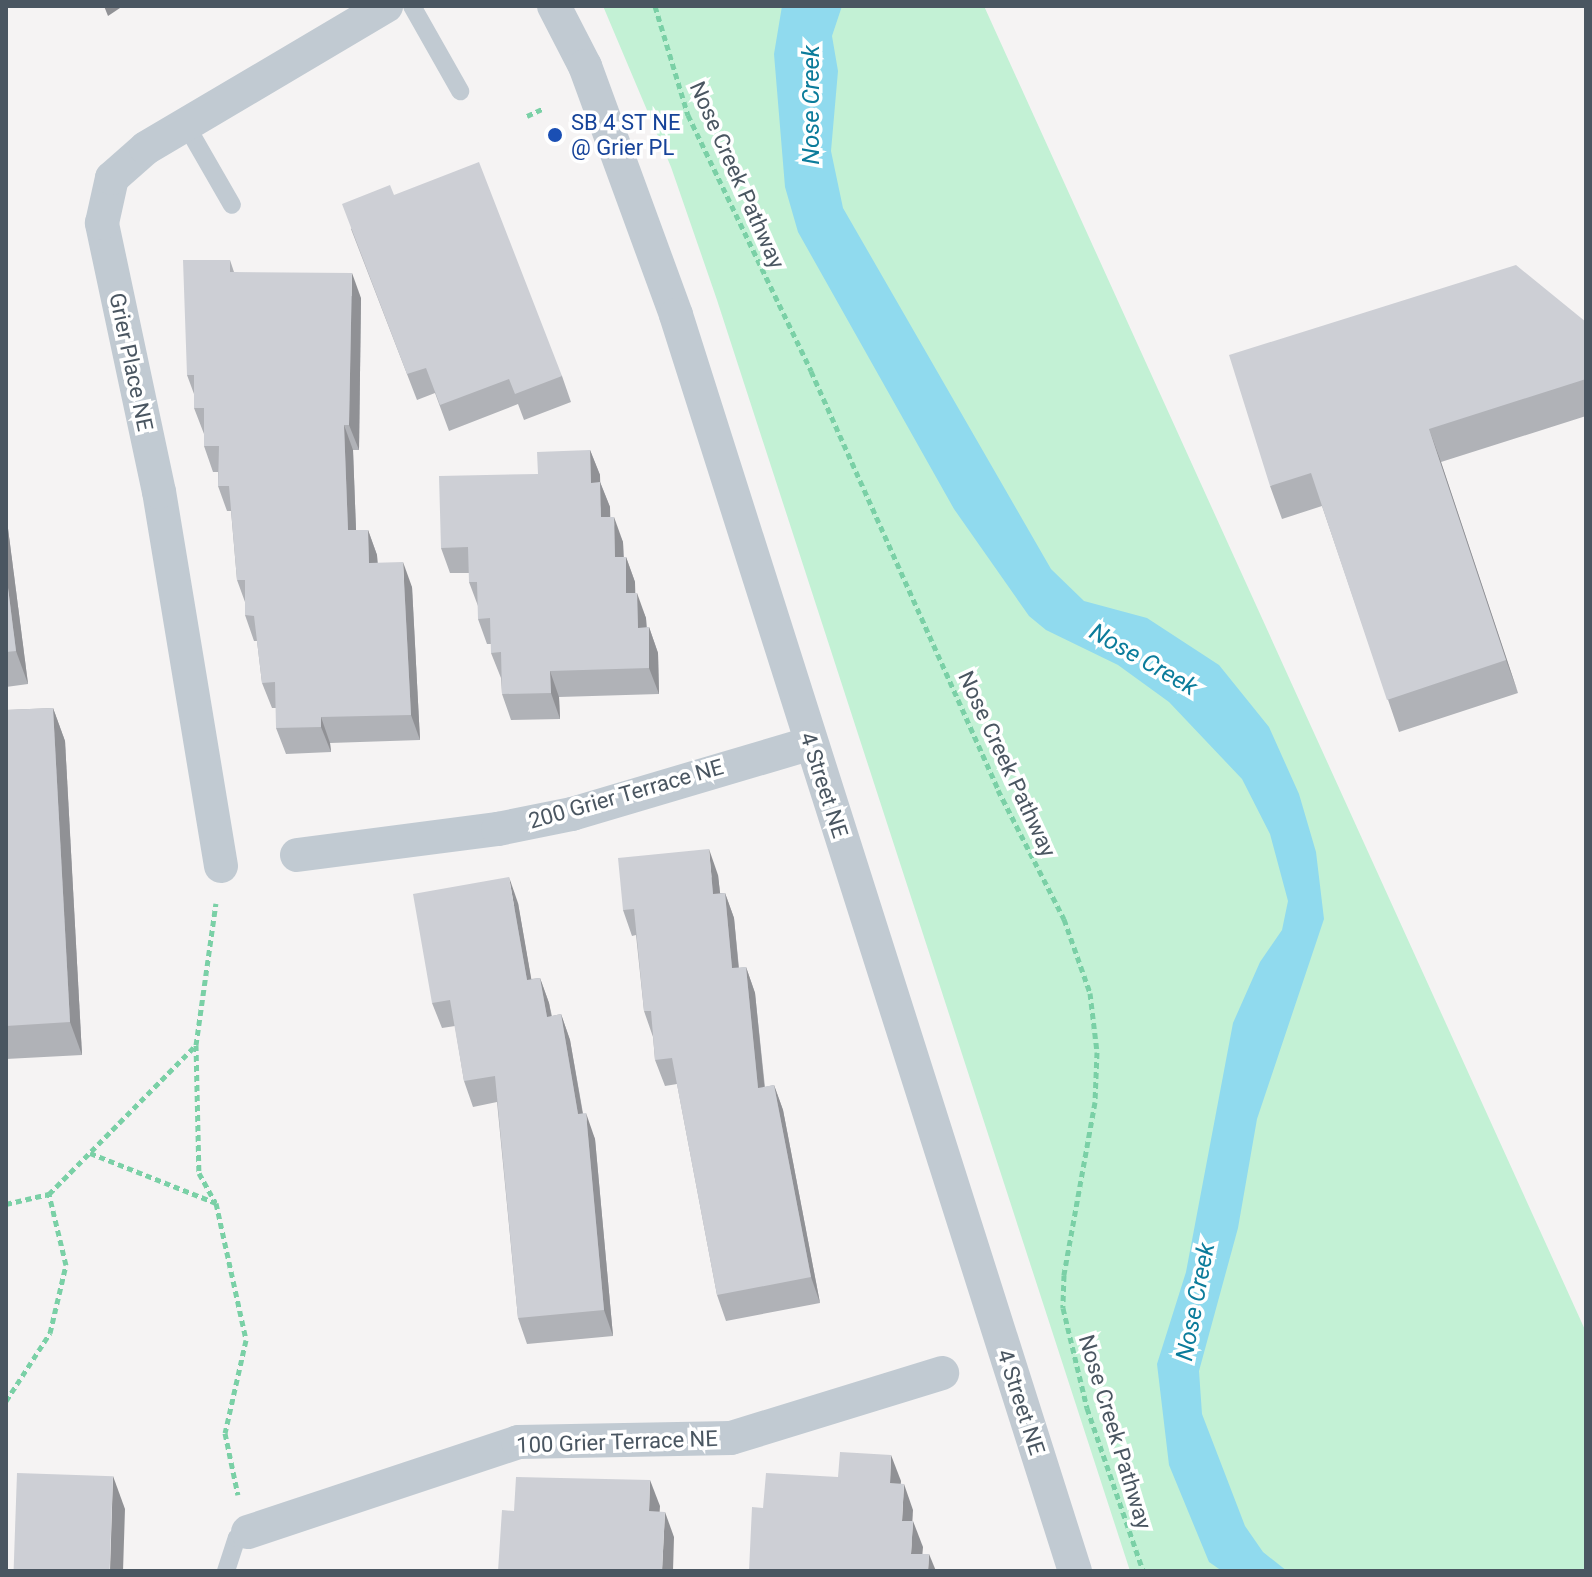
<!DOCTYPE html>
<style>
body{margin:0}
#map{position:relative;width:1592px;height:1577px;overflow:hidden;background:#f5f3f3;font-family:Roboto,sans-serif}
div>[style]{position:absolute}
.green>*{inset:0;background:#c3f1d5}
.water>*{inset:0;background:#90daee}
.path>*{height:5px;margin-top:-2.5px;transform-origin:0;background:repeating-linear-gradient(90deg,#7ad0a6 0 6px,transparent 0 10px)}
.lane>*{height:18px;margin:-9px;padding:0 9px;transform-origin:9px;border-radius:9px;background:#c1cad2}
.street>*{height:34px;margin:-17px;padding:0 17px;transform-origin:17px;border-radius:17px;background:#c1cad2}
.wall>*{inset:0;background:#b0b2b7}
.shaded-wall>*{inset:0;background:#909195}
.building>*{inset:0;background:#cdcfd5;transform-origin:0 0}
.dots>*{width:22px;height:22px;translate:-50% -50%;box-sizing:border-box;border:4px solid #fff;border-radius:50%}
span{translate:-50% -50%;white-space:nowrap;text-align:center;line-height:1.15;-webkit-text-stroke:7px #fff;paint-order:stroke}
.transit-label{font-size:22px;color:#164399}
.left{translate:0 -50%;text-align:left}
.street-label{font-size:22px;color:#4a5661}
.water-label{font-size:24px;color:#0c7c9b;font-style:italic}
.frame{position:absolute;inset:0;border:8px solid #4a5661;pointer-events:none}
</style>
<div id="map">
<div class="green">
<i style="clip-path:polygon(603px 6px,984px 6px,1586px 1332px,1586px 1571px,1130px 1571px,717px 300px,671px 167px)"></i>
</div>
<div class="water">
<i style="clip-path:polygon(782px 6px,842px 6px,832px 36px,838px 71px,831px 151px,843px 208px,1051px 569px,1084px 601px,1147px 618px,1219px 665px,1269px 727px,1299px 794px,1316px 852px,1324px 919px,1257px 1119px,1238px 1228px,1199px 1371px,1202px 1414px,1245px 1526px,1263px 1552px,1287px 1571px,1222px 1571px,1209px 1562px,1169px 1465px,1157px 1364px,1186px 1272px,1233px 1023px,1260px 962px,1282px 930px,1288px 901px,1270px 834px,1242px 779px,1169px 702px,1118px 665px,1046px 630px,1029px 616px,954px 509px,798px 232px,785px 187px,774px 54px)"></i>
</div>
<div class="path">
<i style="left:655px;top:6px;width:114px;rotate:73.2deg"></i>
<i style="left:688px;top:115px;width:284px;rotate:64.3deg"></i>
<i style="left:811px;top:371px;width:459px;rotate:65.9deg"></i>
<i style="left:998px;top:790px;width:145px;rotate:62.9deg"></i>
<i style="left:1064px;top:919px;width:78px;rotate:70.6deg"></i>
<i style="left:1090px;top:993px;width:59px;rotate:83.2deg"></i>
<i style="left:1097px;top:1052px;width:50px;rotate:92.3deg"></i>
<i style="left:1095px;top:1102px;width:176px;rotate:100.2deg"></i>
<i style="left:1064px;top:1275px;width:33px;rotate:92deg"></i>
<i style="left:1063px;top:1308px;width:103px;rotate:76.5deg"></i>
<i style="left:1087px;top:1408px;width:172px;rotate:71deg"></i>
<i style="left:527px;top:116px;width:19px;rotate:-25deg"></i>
<i style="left:196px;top:1045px;width:128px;rotate:88.7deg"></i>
<i style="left:199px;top:1173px;width:33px;rotate:61deg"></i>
<i style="left:90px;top:1153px;width:136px;rotate:21.6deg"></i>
<i style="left:216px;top:1203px;width:140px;rotate:77.6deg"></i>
<i style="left:246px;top:1340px;width:95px;rotate:102.7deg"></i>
<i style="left:225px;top:1433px;width:63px;rotate:78.2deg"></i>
<i style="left:6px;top:1204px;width:44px;rotate:-13.1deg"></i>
<i style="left:6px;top:1401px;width:81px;rotate:-57.1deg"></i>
<i style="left:50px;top:1333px;width:70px;rotate:-76.8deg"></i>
<i style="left:66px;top:1265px;width:73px;rotate:-103.5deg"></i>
<i style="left:49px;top:1194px;width:209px;rotate:-45.4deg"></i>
<i style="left:196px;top:1045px;width:143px;rotate:-82deg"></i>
</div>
<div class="lane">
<i style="left:412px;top:6px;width:98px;rotate:60.5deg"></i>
<i style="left:186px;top:125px;width:92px;rotate:60.1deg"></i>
<i style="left:226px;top:1571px;width:35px;rotate:-72deg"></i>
<i style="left:237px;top:1538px;width:13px;rotate:-29deg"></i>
</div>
<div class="street">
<i style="left:554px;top:6px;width:68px;rotate:62.7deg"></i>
<i style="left:585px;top:66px;width:265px;rotate:69.9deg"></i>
<i style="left:676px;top:315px;width:1318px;rotate:72.38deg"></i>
<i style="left:297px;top:855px;width:203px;rotate:-7.4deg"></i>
<i style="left:498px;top:829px;width:76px;rotate:-11.5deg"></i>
<i style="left:572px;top:814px;width:249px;rotate:-16.5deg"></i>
<i style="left:221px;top:866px;width:379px;rotate:-99.4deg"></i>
<i style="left:159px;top:492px;width:275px;rotate:-102deg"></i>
<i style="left:102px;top:223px;width:46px;rotate:-77.5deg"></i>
<i style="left:112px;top:178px;width:45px;rotate:-41.4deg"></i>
<i style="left:146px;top:148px;width:279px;rotate:-30.6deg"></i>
<i style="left:248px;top:1532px;width:285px;rotate:-18.4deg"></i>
<i style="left:518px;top:1442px;width:213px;rotate:-1.1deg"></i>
<i style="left:731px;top:1438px;width:221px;rotate:-17.1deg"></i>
</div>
<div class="wall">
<i style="clip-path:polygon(394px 195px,562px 376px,571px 402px,524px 420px,518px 404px,449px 431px,435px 393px,417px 400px,351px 229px)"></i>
<i style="clip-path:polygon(230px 260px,234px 272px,361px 298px,359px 450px,353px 450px,356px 530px,368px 530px,377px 555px,378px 563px,412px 587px,420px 740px,330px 743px,331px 752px,286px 754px,276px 728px,276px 708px,272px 708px,262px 683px,257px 641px,254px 641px,245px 615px,245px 602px,237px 580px,231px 511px,227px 511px,218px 486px,218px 472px,213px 472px,204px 446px,204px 434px,194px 408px,194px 394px,187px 375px)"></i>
<i style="clip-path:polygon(1586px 322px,1586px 416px,1441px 462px,1518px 693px,1399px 732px,1322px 506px,1282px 519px,1270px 486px)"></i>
<i style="clip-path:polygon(590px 450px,600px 475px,600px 482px,610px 507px,610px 517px,623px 542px,624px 557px,626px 557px,635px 582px,635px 593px,646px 618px,647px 627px,649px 627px,658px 653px,659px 694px,559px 697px,560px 719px,511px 720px,502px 694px,501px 678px,491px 653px,491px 644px,487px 644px,478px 619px,478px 606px,469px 582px,469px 573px,450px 573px,441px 548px,538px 474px)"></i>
<i style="clip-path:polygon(6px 513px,28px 684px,6px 687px)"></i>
<i style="clip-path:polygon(53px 708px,65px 741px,82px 1055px,6px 1059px,6px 710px)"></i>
<i style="clip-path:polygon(718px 875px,720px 893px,725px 893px,734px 918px,739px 968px,746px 967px,755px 993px,765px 1087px,774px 1085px,783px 1110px,820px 1303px,726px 1321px,717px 1295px,677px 1084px,665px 1086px,655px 1060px,653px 1037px,644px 1011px,636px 935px,632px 936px,623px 910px)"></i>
<i style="clip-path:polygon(518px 903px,531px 979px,540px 978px,549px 1003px,552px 1016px,561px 1014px,570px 1040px,583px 1113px,595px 1139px,613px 1336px,527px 1344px,518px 1318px,497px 1102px,473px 1107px,464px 1081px,455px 1026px,442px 1028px,432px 1003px)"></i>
</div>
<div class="shaded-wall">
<i style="clip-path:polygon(104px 6px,123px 6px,108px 16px)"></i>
<i style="clip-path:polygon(352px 273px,361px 298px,359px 450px,349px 425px)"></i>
<i style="clip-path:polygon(344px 425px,353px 450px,357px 556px,348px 530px)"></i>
<i style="clip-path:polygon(1429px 429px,1441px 462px,1518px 693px,1506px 660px)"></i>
<i style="clip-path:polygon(590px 450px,600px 475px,601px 508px,591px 483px)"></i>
<i style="clip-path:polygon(600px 482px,610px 507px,611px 543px,601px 517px)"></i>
<i style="clip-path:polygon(6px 513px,28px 684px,16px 651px,6px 572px)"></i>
<i style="clip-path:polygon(614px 517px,623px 542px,624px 582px,615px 557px)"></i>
<i style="clip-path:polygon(368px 530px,377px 555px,378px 588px,369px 563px)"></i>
<i style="clip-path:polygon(626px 557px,635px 582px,636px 618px,626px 593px)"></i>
<i style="clip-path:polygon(403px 562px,412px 587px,420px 740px,411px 715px)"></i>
<i style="clip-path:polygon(637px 593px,646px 618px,647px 653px,638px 628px)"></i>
<i style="clip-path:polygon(649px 627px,658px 653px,659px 694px,649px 668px)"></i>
<i style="clip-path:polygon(550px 671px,559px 697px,560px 719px,551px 693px)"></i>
<i style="clip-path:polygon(53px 708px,65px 741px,82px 1055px,70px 1022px)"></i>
<i style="clip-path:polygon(321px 717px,330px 743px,331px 752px,321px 727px)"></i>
<i style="clip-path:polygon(709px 849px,718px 875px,723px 919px,713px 894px)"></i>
<i style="clip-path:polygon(509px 877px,518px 903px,536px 1006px,527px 980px)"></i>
<i style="clip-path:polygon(725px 893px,734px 918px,741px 994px,732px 968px)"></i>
<i style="clip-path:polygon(746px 967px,755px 993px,767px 1113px,758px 1088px)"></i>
<i style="clip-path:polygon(540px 978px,549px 1003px,556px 1042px,547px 1017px)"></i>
<i style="clip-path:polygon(561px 1014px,570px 1040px,587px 1139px,578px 1114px)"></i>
<i style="clip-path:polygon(774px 1085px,783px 1110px,820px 1303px,811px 1277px)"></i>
<i style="clip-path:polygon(586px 1113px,595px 1139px,613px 1336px,604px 1310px)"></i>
<i style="clip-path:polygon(891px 1455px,901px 1481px,899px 1508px,890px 1483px)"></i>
<i style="clip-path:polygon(113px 1476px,125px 1509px,123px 1571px,110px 1571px)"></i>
<i style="clip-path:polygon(650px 1480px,660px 1506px,658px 1537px,649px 1511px)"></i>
<i style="clip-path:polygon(904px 1484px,913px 1510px,911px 1546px,902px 1521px)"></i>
<i style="clip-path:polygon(665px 1512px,674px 1537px,673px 1571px,662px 1571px)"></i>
<i style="clip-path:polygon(913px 1521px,923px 1547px,921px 1571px,911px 1554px)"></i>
<i style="clip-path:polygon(929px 1554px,936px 1571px,928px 1571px)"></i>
</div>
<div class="building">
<i style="clip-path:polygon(479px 162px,562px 376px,515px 394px,509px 379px,440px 405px,426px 368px,407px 374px,342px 204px,390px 185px,394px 195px)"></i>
<i style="clip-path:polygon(183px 260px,230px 260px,230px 272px,352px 273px,349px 425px,344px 425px,348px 530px,368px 530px,369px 563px,403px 562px,411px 715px,321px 717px,321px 727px,276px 728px,275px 682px,262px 683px,254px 616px,245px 615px,245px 580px,237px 580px,229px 486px,218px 486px,219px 446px,204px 446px,204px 408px,194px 408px,194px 375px,187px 375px)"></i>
<i style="clip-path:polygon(1516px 265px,1586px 322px,1586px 379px,1429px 429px,1506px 660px,1387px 700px,1311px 473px,1270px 486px,1229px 355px)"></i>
<i style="clip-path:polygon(590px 450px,591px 483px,600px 482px,601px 517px,614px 517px,615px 557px,626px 557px,626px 593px,637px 593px,638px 628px,649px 627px,649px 668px,550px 671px,551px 693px,502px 694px,501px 652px,491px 653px,490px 618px,478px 619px,477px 582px,469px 582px,468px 547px,441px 548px,439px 476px,538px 474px,537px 452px)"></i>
<i style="clip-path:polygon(6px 572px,16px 651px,6px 652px)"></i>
<i style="clip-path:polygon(53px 708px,70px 1022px,6px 1026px,6px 710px)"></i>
<i style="clip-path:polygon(709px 849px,713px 894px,725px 893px,732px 968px,746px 967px,758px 1088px,774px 1085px,811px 1277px,717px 1295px,672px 1058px,655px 1060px,651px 1011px,644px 1011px,634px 909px,623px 910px,618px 858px)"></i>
<i style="clip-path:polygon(509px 877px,527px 980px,540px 978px,547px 1017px,561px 1014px,578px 1114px,586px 1113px,604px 1310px,518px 1318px,495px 1076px,464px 1081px,450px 1000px,432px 1003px,413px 894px)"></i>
<i style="clip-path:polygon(840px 1452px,891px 1455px,890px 1483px,904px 1484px,902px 1521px,913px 1521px,911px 1554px,929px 1554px,928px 1571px,749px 1571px,752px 1507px,763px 1508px,766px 1473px,838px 1477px)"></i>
<i style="left:17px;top:1473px;width:96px;height:98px;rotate:2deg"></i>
<i style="clip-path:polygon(516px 1477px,650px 1480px,649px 1511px,665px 1512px,662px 1571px,498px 1571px,502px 1510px,514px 1511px)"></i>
</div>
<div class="dots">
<i style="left:555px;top:135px;background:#1a4fb4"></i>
</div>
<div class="transit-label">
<span class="left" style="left:571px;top:135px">SB 4 ST NE<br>@ Grier PL</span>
</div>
<div class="street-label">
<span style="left:737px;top:175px;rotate:66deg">Nose Creek Pathway</span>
<span style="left:131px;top:362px;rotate:78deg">Grier Place NE</span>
<span style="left:1007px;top:764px;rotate:65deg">Nose Creek Pathway</span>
<span style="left:824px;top:785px;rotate:72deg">4 Street NE</span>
<span style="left:626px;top:794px;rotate:-16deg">200 Grier Terrace NE</span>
<span style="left:1021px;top:1402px;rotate:72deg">4 Street NE</span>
<span style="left:1115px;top:1432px;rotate:73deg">Nose Creek Pathway</span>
<span style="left:617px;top:1442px;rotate:-2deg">100 Grier Terrace NE</span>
</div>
<div class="water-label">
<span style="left:812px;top:105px;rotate:-90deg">Nose Creek</span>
<span style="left:1143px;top:660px;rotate:30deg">Nose Creek</span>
<span style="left:1196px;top:1302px;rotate:-79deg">Nose Creek</span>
</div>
<div class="frame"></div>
</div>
